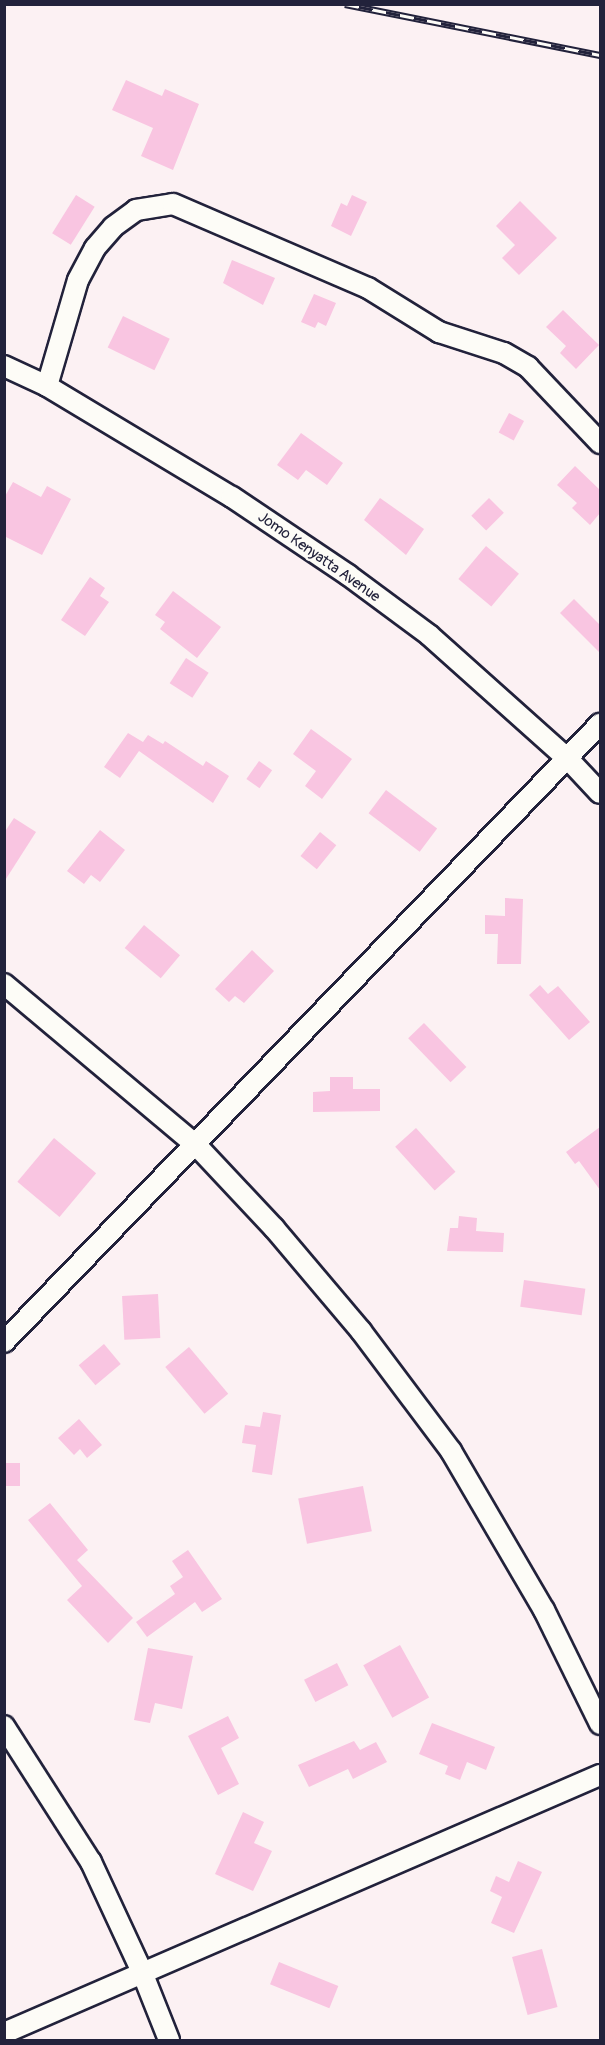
<!DOCTYPE html>
<style>
body{margin:0}
#map{position:relative;width:605px;height:2045px;overflow:hidden;background:#fcf1f3;font-family:Pangolin,sans-serif}
div>[style]{position:absolute}
.building>*{inset:0;background:#f9c5e1;transform-origin:0 0}
.roads{filter:drop-shadow(2px 0 #22223b) drop-shadow(-2px 0 #22223b) drop-shadow(0 2px #22223b) drop-shadow(0 -2px #22223b)}
.street>*{height:20px;margin:-10px;padding:0 10px;transform-origin:10px;border-radius:10px;background:#fdfcf7}
.rail>*{height:7px;margin-top:-3.5px;transform-origin:0;background:repeating-linear-gradient(90deg,#fdfcf7 0 14px,#22223b 0 28px);box-sizing:border-box;border-block:2px solid #22223b}
span{translate:-50% -50%;white-space:nowrap;text-align:center;line-height:1.15;-webkit-text-stroke:4.5px #fdfcf7;paint-order:stroke}
.street-label{font-size:15px;color:#22223b}
.frame{position:absolute;inset:0;border:6px solid #22223b;pointer-events:none}
</style>
<div id="map">
<div class="building">
<i style="clip-path:polygon(126px 80px,162px 96px,165px 89px,199px 104px,173px 170px,141px 156px,153px 128px,112px 110px)"></i>
<i style="left:76px;top:195px;width:22px;height:45px;rotate:32deg"></i>
<i style="clip-path:polygon(352px 195px,367px 202px,351px 236px,331px 226px,341px 203px,347px 206px)"></i>
<i style="clip-path:polygon(520px 201px,557px 238px,519px 275px,502px 258px,515px 245px,496px 226px)"></i>
<i style="clip-path:polygon(232px 260px,275px 278px,263px 305px,223px 283px)"></i>
<i style="clip-path:polygon(314px 294px,336px 303px,326px 326px,318px 322px,315px 328px,301px 322px)"></i>
<i style="clip-path:polygon(563px 310px,599px 345px,576px 369px,560px 353px,566px 346px,546px 327px)"></i>
<i style="left:123px;top:316px;width:52px;height:35px;rotate:26deg"></i>
<i style="left:509px;top:413px;width:17px;height:22px;rotate:28deg"></i>
<i style="clip-path:polygon(301px 433px,343px 463px,327px 485px,306px 470px,298px 480px,277px 465px)"></i>
<i style="clip-path:polygon(575px 466px,600px 490px,600px 513px,590px 525px,572px 508px,577px 503px,557px 485px)"></i>
<i style="clip-path:polygon(13px 482px,41px 497px,47px 486px,71px 499px,42px 555px,4px 536px,4px 498px)"></i>
<i style="clip-path:polygon(380px 498px,424px 529px,406px 555px,364px 520px)"></i>
<i style="left:489px;top:498px;width:21px;height:25px;rotate:45deg"></i>
<i style="left:486px;top:546px;width:43px;height:43px;rotate:40deg"></i>
<i style="clip-path:polygon(90px 577px,105px 588px,100px 596px,109px 602px,85px 636px,61px 620px)"></i>
<i style="clip-path:polygon(173px 591px,221px 627px,197px 658px,160px 629px,165px 622px,155px 615px)"></i>
<i style="clip-path:polygon(574px 599px,600px 625px,600px 653px,560px 613px)"></i>
<i style="left:186px;top:658px;width:27px;height:30px;rotate:33deg"></i>
<i style="clip-path:polygon(311px 729px,352px 759px,322px 799px,305px 786px,316px 771px,293px 754px)"></i>
<i style="clip-path:polygon(128px 733px,143px 742px,148px 735px,163px 744px,165px 741px,203px 766px,206px 761px,229px 776px,213px 803px,139px 751px,120px 778px,104px 767px)"></i>
<i style="left:259px;top:761px;width:16px;height:22px;rotate:35deg"></i>
<i style="left:386px;top:790px;width:64px;height:29px;rotate:37deg"></i>
<i style="clip-path:polygon(14px 818px,36px 832px,4px 882px,4px 833px)"></i>
<i style="clip-path:polygon(100px 830px,125px 850px,100px 882px,91px 875px,84px 884px,67px 871px)"></i>
<i style="left:320px;top:832px;width:21px;height:31px;rotate:39deg"></i>
<i style="clip-path:polygon(505px 898px,523px 899px,521px 964px,497px 964px,498px 934px,485px 934px,485px 915px,505px 916px)"></i>
<i style="left:144px;top:925px;width:47px;height:30px;rotate:40deg"></i>
<i style="clip-path:polygon(252px 950px,274px 971px,244px 1003px,235px 996px,229px 1002px,215px 989px)"></i>
<i style="clip-path:polygon(540px 985px,548px 994px,558px 986px,590px 1022px,569px 1040px,529px 995px)"></i>
<i style="left:424px;top:1023px;width:61px;height:22px;rotate:46deg"></i>
<i style="clip-path:polygon(330px 1077px,353px 1077px,353px 1089px,380px 1089px,380px 1111px,313px 1112px,313px 1092px,330px 1091px)"></i>
<i style="clip-path:polygon(600px 1127px,600px 1190px,579px 1161px,575px 1164px,566px 1152px)"></i>
<i style="left:416px;top:1128px;width:59px;height:28px;rotate:48deg"></i>
<i style="left:54px;top:1138px;width:55px;height:57px;rotate:40deg"></i>
<i style="clip-path:polygon(459px 1216px,477px 1218px,476px 1231px,504px 1233px,503px 1252px,447px 1251px,450px 1228px,458px 1228px)"></i>
<i style="left:524px;top:1280px;width:62px;height:27px;rotate:8deg"></i>
<i style="left:158px;top:1294px;width:44px;height:36px;rotate:87deg"></i>
<i style="left:104px;top:1344px;width:26px;height:33px;rotate:50deg"></i>
<i style="left:189px;top:1347px;width:61px;height:31px;rotate:50deg"></i>
<i style="clip-path:polygon(263px 1412px,281px 1415px,272px 1475px,252px 1472px,256px 1445px,242px 1443px,245px 1425px,260px 1427px)"></i>
<i style="clip-path:polygon(79px 1419px,102px 1445px,87px 1458px,80px 1449px,74px 1455px,58px 1438px)"></i>
<i style="left:4px;top:1463px;width:16px;height:23px"></i>
<i style="left:363px;top:1486px;width:46px;height:66px;rotate:79deg"></i>
<i style="clip-path:polygon(50px 1503px,88px 1550px,77px 1560px,133px 1618px,108px 1643px,67px 1600px,82px 1586px,28px 1520px)"></i>
<i style="clip-path:polygon(188px 1550px,222px 1599px,202px 1612px,195px 1602px,147px 1637px,136px 1622px,175px 1594px,170px 1586px,183px 1577px,172px 1561px)"></i>
<i style="left:400px;top:1645px;width:60px;height:42px;rotate:61deg"></i>
<i style="clip-path:polygon(148px 1648px,193px 1656px,182px 1709px,155px 1703px,150px 1723px,134px 1720px)"></i>
<i style="left:337px;top:1663px;width:25px;height:37px;rotate:63deg"></i>
<i style="clip-path:polygon(228px 1716px,239px 1738px,221px 1748px,239px 1784px,218px 1795px,188px 1736px)"></i>
<i style="clip-path:polygon(432px 1723px,495px 1747px,486px 1770px,467px 1762px,460px 1780px,445px 1774px,448px 1766px,419px 1754px)"></i>
<i style="clip-path:polygon(354px 1741px,360px 1750px,376px 1742px,387px 1762px,353px 1779px,348px 1769px,309px 1787px,298px 1765px)"></i>
<i style="clip-path:polygon(243px 1812px,264px 1822px,254px 1843px,272px 1851px,253px 1891px,215px 1874px)"></i>
<i style="clip-path:polygon(518px 1861px,542px 1872px,514px 1933px,491px 1923px,502px 1897px,490px 1891px,496px 1876px,509px 1882px)"></i>
<i style="left:542px;top:1949px;width:60px;height:31px;rotate:75deg"></i>
<i style="left:279px;top:1962px;width:64px;height:24px;rotate:22deg"></i>
</div>
<div class="roads">
<div class="street">
<i style="left:4px;top:366px;width:47px;rotate:24.9deg"></i>
<i style="left:47px;top:386px;width:216px;rotate:31deg"></i>
<i style="left:232px;top:497px;width:140px;rotate:33.9deg"></i>
<i style="left:348px;top:575px;width:101px;rotate:36.5deg"></i>
<i style="left:429px;top:635px;width:188px;rotate:41.8deg"></i>
<i style="left:569px;top:760px;width:45px;rotate:46.8deg"></i>
<i style="left:47px;top:386px;width:110px;rotate:-73.7deg"></i>
<i style="left:78px;top:280px;width:36px;rotate:-62deg"></i>
<i style="left:95px;top:248px;width:28px;rotate:-49deg"></i>
<i style="left:113px;top:227px;width:29px;rotate:-36deg"></i>
<i style="left:136px;top:210px;width:37px;rotate:-9deg"></i>
<i style="left:173px;top:204px;width:212px;rotate:23.3deg"></i>
<i style="left:368px;top:288px;width:84px;rotate:31.8deg"></i>
<i style="left:439px;top:332px;width:68px;rotate:17.9deg"></i>
<i style="left:504px;top:353px;width:28px;rotate:30deg"></i>
<i style="left:528px;top:367px;width:105px;rotate:46.5deg"></i>
<i style="left:4px;top:984px;width:251px;rotate:40deg"></i>
<i style="left:196px;top:1145px;width:114px;rotate:46.8deg"></i>
<i style="left:274px;top:1228px;width:135px;rotate:49.8deg"></i>
<i style="left:361px;top:1331px;width:150px;rotate:53.1deg"></i>
<i style="left:451px;top:1451px;width:184px;rotate:59.7deg"></i>
<i style="left:544px;top:1610px;width:127px;rotate:63.8deg"></i>
<i style="left:4px;top:1342px;width:859px;rotate:-46.04deg"></i>
<i style="left:4px;top:1726px;width:161px;rotate:57.4deg"></i>
<i style="left:91px;top:1862px;width:121px;rotate:65.1deg"></i>
<i style="left:142px;top:1972px;width:73px;rotate:68.3deg"></i>
<i style="left:4px;top:2033px;width:649px;rotate:-23.41deg"></i>
</div>
</div>
<div class="rail">
<i style="left:345px;top:4px;width:260px;rotate:11.3deg"></i>
</div>
<div class="street-label">
<span style="left:319px;top:557px;rotate:35deg">Jomo Kenyatta Avenue</span>
</div>
<div class="frame"></div>
</div>
